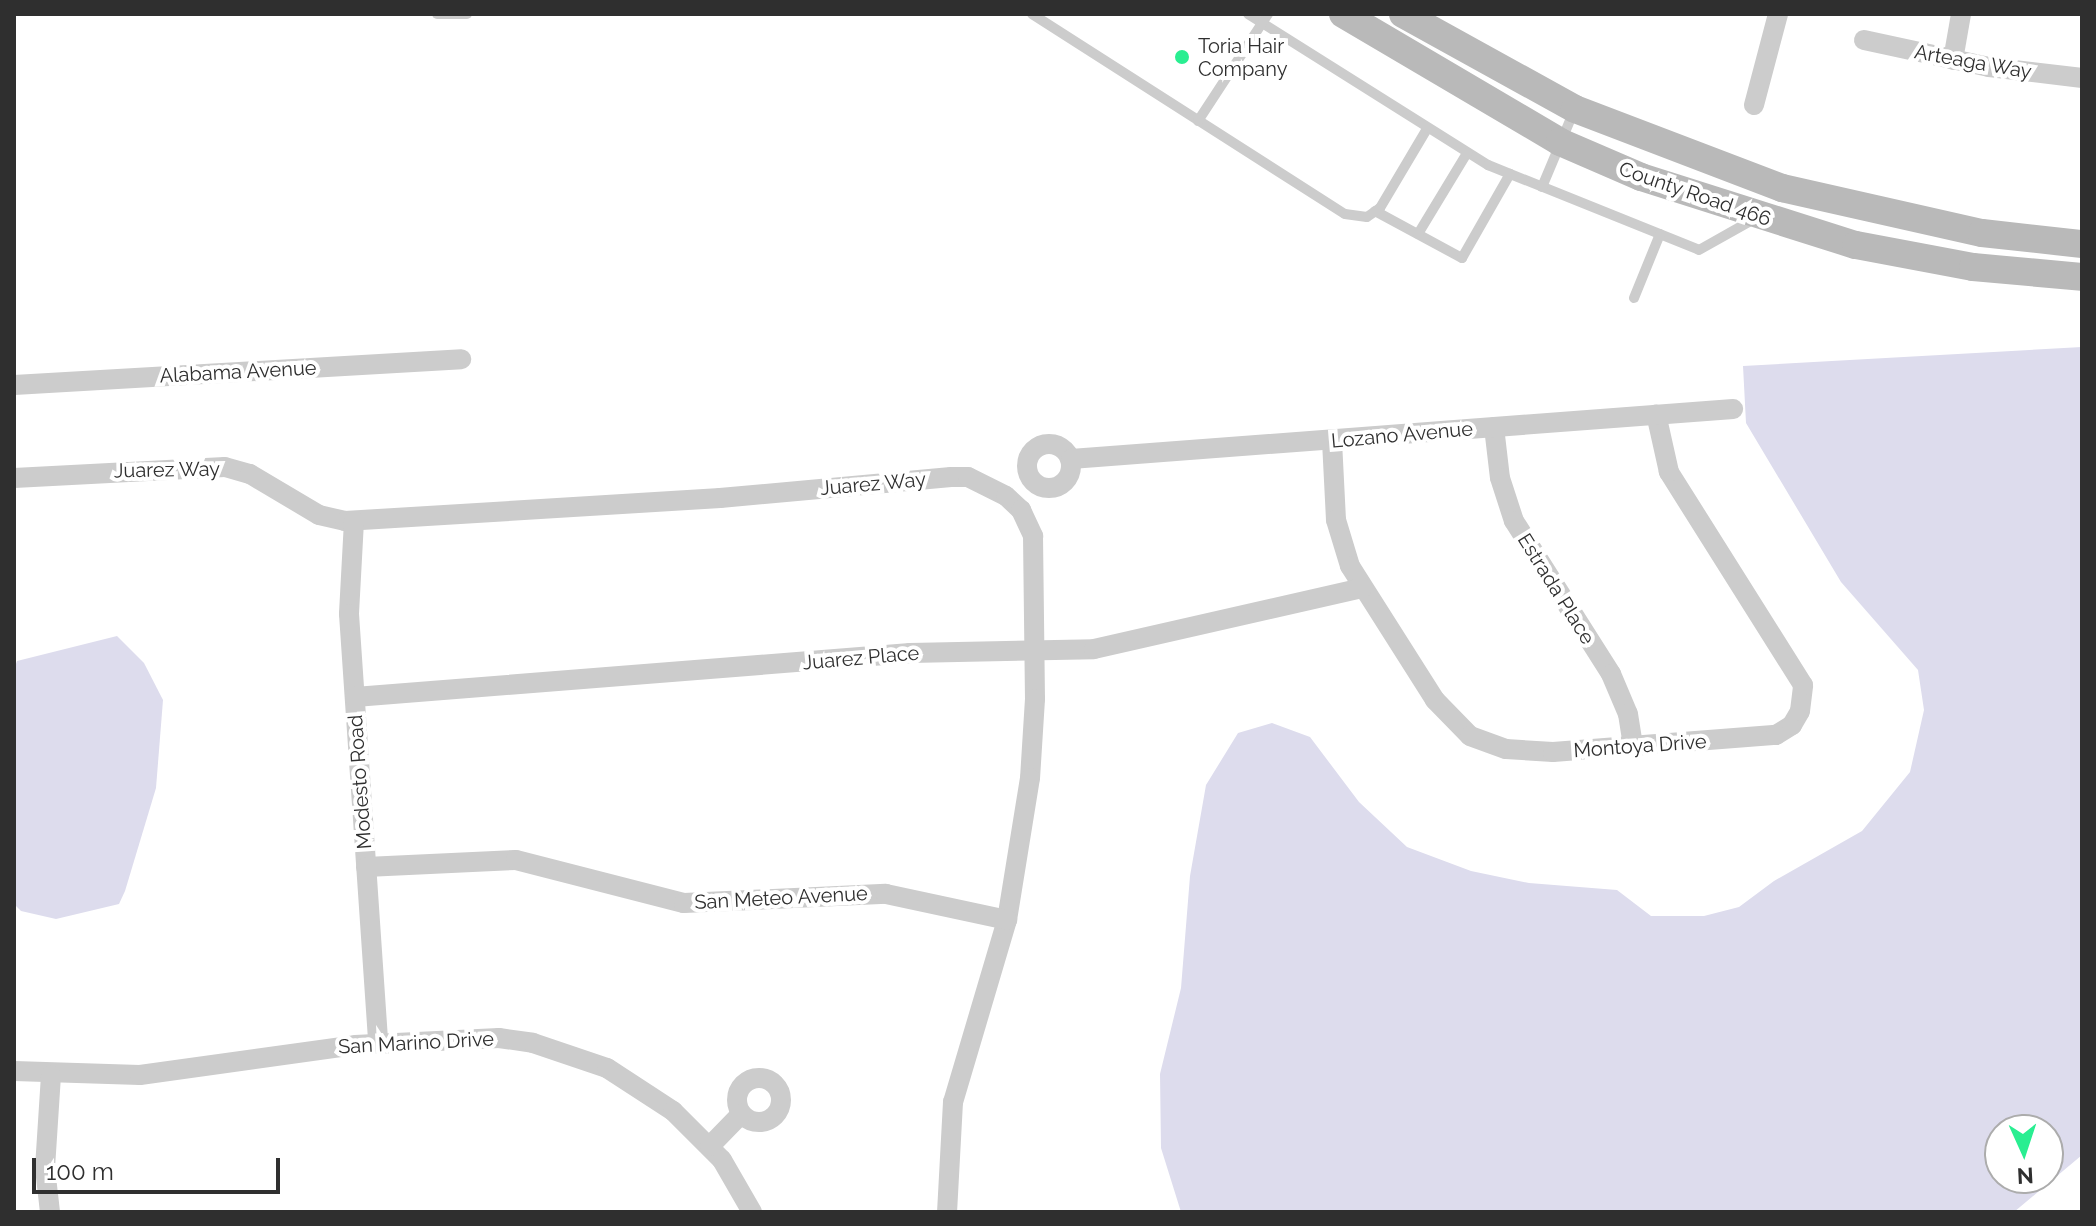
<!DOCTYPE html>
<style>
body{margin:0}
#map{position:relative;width:2096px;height:1226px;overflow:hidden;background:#fff;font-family:Raleway,sans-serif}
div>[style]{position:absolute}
.green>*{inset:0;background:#dddced}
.lane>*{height:10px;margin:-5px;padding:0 5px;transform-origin:5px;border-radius:5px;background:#ccc}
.street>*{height:20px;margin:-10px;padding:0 10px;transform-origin:10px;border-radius:10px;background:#ccc}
.street>.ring{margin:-10px;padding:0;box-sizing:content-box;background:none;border:20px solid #ccc;border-radius:50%}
.secondary>*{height:28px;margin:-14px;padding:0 14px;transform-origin:14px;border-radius:14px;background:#b9b9b9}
.dots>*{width:22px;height:22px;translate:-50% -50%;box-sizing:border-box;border:4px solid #fff;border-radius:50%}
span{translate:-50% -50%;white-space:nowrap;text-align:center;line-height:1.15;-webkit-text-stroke:8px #fff;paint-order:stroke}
.poi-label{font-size:20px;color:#2f2f2f}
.left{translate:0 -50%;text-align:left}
.street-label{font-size:20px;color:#2f2f2f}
.frame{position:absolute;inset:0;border:16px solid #2f2f2f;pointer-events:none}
.north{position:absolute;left:1984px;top:1114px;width:80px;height:80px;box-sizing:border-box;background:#fff;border:2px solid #acacac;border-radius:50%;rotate:177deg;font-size:22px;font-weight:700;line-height:32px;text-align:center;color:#2f2f2f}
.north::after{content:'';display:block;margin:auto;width:28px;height:36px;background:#29ee91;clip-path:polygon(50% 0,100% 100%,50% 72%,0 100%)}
.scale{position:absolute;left:32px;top:1158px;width:248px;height:36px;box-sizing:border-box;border:4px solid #2f2f2f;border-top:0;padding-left:10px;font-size:24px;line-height:28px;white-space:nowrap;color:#2f2f2f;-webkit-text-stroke:6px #fff;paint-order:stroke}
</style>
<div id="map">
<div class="green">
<i style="clip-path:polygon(evenodd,2082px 347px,2082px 1155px,2014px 1212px,1181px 1212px,1161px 1148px,1160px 1074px,1181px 988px,1190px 876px,1206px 785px,1238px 733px,1272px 723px,1310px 737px,1359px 802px,1407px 847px,1471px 871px,1529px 883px,1617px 890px,1651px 916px,1704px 916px,1739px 907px,1774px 881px,1862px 831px,1910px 772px,1924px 710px,1918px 670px,1841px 582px,1746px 423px,1743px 366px,2082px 347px,2000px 1130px,2048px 1130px,2048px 1178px,2000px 1178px,2000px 1130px)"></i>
<i style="clip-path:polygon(117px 636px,144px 663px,163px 700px,156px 788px,125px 891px,119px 904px,56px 919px,21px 911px,14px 904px,14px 670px,17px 661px)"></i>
</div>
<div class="lane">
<i style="left:437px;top:14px;width:30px"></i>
<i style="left:1032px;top:14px;width:371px;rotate:32.6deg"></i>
<i style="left:1345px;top:214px;width:22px;rotate:8deg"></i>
<i style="left:1367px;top:217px;width:16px;rotate:-35deg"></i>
<i style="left:1380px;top:208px;width:92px;rotate:-59.3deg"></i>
<i style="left:1248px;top:14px;width:284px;rotate:32.2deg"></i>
<i style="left:1488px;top:165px;width:227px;rotate:21.9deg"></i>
<i style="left:1699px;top:250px;width:63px;rotate:-29.4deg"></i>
<i style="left:1198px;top:121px;width:128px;rotate:-56.8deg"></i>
<i style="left:1542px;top:187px;width:82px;rotate:-67.2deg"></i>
<i style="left:1375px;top:211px;width:99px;rotate:28.4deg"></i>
<i style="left:1462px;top:258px;width:97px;rotate:-60.3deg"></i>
<i style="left:1418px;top:234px;width:95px;rotate:-58.8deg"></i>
<i style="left:1634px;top:298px;width:69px;rotate:-67.9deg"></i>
</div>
<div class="street">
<i style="left:1864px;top:40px;width:128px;rotate:12.2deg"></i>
<i style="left:1989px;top:67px;width:94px;rotate:6.7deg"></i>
<i style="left:1953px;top:60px;width:47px;rotate:-80.1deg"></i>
<i style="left:1754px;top:105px;width:94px;rotate:-75.2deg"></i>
<i style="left:14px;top:385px;width:448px;rotate:-3.3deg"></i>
<i style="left:1494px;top:427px;width:51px;rotate:83.3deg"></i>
<i style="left:1500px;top:478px;width:45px;rotate:72deg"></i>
<i style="left:1514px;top:521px;width:181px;rotate:57.6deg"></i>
<i style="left:1611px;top:674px;width:43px;rotate:67deg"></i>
<i style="left:1628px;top:714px;width:32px;rotate:81deg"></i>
<i style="left:1332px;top:441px;width:79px;rotate:87.1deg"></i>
<i style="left:1336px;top:520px;width:48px;rotate:73.1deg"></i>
<i style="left:1350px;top:566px;width:159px;rotate:57.6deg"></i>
<i style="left:1435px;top:700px;width:50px;rotate:45.8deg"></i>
<i style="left:1470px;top:736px;width:38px;rotate:20deg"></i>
<i style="left:1506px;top:749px;width:47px;rotate:3.7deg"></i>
<i style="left:1553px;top:752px;width:224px;rotate:-4.4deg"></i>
<i style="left:1776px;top:735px;width:19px;rotate:-32deg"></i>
<i style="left:1792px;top:725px;width:16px;rotate:-60deg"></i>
<i style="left:1800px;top:711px;width:26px;rotate:-83deg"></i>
<i style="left:1803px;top:685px;width:252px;rotate:-122.2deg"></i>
<i style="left:1669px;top:472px;width:59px;rotate:-102.6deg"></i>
<i class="ring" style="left:1027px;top:444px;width:24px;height:24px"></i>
<i style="left:1071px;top:459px;width:664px;rotate:-4.32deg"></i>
<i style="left:14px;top:478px;width:211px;rotate:-3deg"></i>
<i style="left:225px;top:467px;width:26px;rotate:16deg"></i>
<i style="left:250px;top:474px;width:80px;rotate:30.7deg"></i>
<i style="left:319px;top:515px;width:27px;rotate:13deg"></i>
<i style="left:345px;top:521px;width:376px;rotate:-3.5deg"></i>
<i style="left:720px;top:498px;width:232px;rotate:-5.2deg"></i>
<i style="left:951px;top:477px;width:17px"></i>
<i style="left:968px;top:477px;width:42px;rotate:26.6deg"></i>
<i style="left:1006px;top:496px;width:21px;rotate:43deg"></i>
<i style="left:1021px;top:510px;width:29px;rotate:65deg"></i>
<i style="left:1033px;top:536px;width:163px;rotate:89.3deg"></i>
<i style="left:1035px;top:699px;width:79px;rotate:93.6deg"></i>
<i style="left:1030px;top:778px;width:144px;rotate:99.2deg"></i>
<i style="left:1007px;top:920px;width:190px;rotate:106.5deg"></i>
<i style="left:953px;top:1102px;width:110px;rotate:93.1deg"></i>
<i style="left:354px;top:521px;width:93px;rotate:93.1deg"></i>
<i style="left:349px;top:614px;width:431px;rotate:86.1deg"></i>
<i style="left:355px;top:697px;width:557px;rotate:-4.53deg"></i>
<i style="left:910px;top:653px;width:184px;rotate:-1.2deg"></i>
<i style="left:1094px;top:649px;width:275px;rotate:-12.8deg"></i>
<i style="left:366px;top:867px;width:150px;rotate:-2.7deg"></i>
<i style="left:516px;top:860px;width:173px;rotate:14.4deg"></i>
<i style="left:684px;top:903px;width:202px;rotate:-2.6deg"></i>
<i style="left:886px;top:894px;width:124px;rotate:12.1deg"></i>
<i style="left:14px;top:1071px;width:126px;rotate:1.8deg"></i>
<i style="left:140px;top:1075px;width:217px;rotate:-7.9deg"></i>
<i style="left:355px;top:1045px;width:144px;rotate:-2.8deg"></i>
<i style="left:499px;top:1038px;width:34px;rotate:8deg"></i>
<i style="left:533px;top:1043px;width:78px;rotate:18.7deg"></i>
<i style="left:607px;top:1068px;width:79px;rotate:33.1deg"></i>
<i style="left:673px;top:1111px;width:69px;rotate:45deg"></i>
<i style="left:722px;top:1160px;width:60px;rotate:60deg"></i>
<i class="ring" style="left:737px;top:1078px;width:24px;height:24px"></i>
<i style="left:710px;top:1146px;width:45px;rotate:-45.9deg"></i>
<i style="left:50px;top:1212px;width:44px;rotate:-96.5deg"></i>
<i style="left:45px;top:1168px;width:93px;rotate:-86.3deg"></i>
</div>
<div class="secondary">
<i style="left:1343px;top:14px;width:252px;rotate:30.5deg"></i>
<i style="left:1560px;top:142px;width:88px;rotate:23.4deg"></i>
<i style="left:1641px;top:177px;width:225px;rotate:17.6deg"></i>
<i style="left:1856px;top:245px;width:119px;rotate:10.6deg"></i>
<i style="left:1973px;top:267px;width:109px;rotate:5.2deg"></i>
<i style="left:1403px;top:14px;width:196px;rotate:28.9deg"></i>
<i style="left:1575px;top:109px;width:222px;rotate:20.9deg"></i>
<i style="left:1782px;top:188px;width:205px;rotate:12.7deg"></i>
<i style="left:1982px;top:233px;width:101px;rotate:6.3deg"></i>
</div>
<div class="dots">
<i style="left:1182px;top:57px;background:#29ee91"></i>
</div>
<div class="poi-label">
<span class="left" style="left:1198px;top:58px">Toria Hair<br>Company</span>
</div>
<div class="street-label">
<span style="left:1973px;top:62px;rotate:10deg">Arteaga Way</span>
<span style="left:1695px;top:194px;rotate:19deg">County Road 466</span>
<span style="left:238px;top:372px;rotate:-3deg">Alabama Avenue</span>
<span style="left:1402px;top:435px;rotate:-5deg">Lozano Avenue</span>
<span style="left:167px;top:470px;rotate:-1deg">Juarez Way</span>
<span style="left:873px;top:484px;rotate:-5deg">Juarez Way</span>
<span style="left:1556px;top:589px;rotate:58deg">Estrada Place</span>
<span style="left:861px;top:658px;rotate:-5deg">Juarez Place</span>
<span style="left:1640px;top:746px;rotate:-4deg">Montoya Drive</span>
<span style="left:360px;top:782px;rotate:-94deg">Modesto Road</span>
<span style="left:781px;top:898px;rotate:-3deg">San Meteo Avenue</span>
<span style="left:416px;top:1043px;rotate:-3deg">San Marino Drive</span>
</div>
<div class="frame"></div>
<div class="north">N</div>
<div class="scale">100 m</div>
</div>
